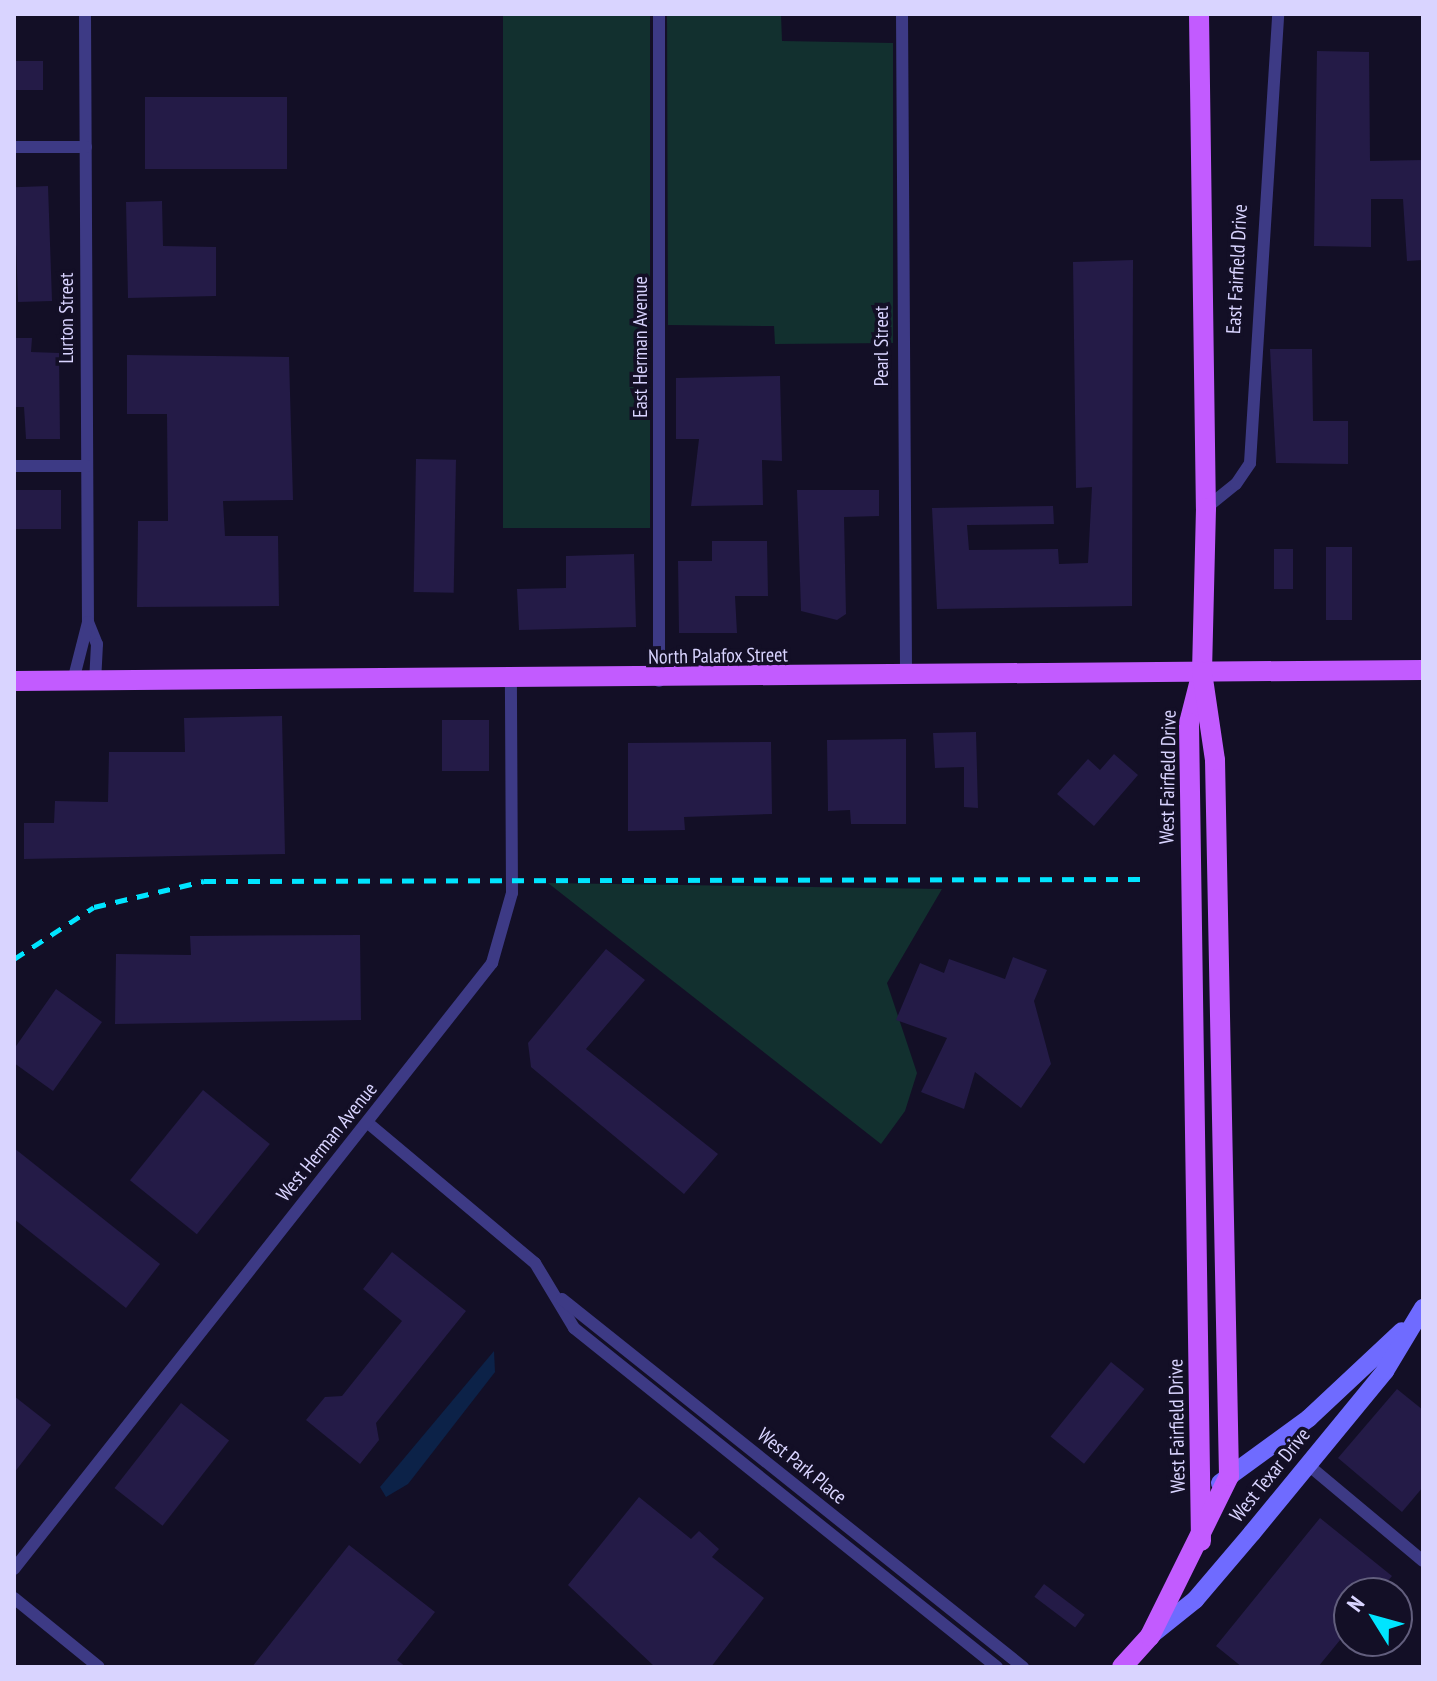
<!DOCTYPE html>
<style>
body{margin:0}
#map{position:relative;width:1437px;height:1681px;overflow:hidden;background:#130f26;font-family:"PT Sans Narrow",sans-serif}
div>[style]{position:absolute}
.green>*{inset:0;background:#12302f;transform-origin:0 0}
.water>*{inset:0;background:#0c2248}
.building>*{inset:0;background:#241b47;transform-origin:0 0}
.minor>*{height:12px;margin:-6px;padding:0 6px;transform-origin:6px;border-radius:6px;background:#3d3a85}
.secondary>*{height:18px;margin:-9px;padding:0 9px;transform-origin:9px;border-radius:9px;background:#6f6bff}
.primary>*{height:20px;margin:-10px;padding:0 10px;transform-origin:10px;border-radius:10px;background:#c25bff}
.rail>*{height:5px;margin-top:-2.5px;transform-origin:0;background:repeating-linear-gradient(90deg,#00e5ff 0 12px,transparent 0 22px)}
span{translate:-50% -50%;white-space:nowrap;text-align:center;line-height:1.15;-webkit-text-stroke:7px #130f26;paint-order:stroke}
.street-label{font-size:20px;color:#d9d4ff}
.frame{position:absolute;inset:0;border:16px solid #d9d4ff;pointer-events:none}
.north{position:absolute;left:1333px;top:1577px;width:80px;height:80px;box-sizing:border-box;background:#130f26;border:2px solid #625e7d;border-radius:50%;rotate:307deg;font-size:22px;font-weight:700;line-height:32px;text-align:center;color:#d9d4ff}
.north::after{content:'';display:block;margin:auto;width:28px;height:36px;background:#00e5ff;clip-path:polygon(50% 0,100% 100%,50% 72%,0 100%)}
</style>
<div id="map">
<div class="green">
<i style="left:503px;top:14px;width:147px;height:514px"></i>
<i style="clip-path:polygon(667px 14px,781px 14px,782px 41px,893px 43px,893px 343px,775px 344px,774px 326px,668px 325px)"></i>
<i style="clip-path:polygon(548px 883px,942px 889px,887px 983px,917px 1073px,905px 1111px,881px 1144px)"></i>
</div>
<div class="water">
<i style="clip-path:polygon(494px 1351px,495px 1372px,408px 1484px,386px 1497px,380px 1487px)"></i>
</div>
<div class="building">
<i style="clip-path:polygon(1317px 51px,1369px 52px,1370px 161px,1423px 160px,1423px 260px,1407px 261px,1403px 199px,1371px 199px,1371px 247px,1314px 246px)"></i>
<i style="left:14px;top:61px;width:29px;height:29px"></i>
<i style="left:145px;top:97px;width:142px;height:72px"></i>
<i style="left:48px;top:186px;width:115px;height:34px;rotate:88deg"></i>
<i style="clip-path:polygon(162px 201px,163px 246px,216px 247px,216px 296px,128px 298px,126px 202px)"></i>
<i style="clip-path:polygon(1133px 260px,1132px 606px,937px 609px,932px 508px,1053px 506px,1054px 524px,967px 525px,969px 550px,1058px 549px,1059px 564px,1088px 563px,1092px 487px,1076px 488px,1073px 262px)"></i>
<i style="clip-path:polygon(14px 338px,32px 338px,31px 352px,59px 353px,60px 439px,26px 439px,24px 407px,14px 407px)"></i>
<i style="clip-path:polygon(1270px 349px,1312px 349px,1313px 421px,1348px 421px,1348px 464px,1276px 463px)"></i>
<i style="clip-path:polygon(127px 355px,289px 357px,293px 500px,223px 501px,225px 536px,278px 536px,279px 606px,137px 607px,138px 521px,168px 521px,167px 414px,127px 414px)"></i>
<i style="clip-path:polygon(780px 376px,782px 461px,762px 460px,763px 505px,691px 506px,699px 439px,676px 439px,676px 378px)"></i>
<i style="left:416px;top:459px;width:40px;height:133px;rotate:1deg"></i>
<i style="left:14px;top:490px;width:47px;height:39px"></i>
<i style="clip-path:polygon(797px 490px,879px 490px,879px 516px,844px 517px,846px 614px,837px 620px,801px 611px)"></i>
<i style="clip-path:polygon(712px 541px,767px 541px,768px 596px,735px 596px,737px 633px,679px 633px,678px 561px,712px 561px)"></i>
<i style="left:1326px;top:547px;width:26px;height:73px"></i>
<i style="left:1274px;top:549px;width:19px;height:40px"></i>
<i style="clip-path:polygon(634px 554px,636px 627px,519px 630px,517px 589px,566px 588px,566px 556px)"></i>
<i style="clip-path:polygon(282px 716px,285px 854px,24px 859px,24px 823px,54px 823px,55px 801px,108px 802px,109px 752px,185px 752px,184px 718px)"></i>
<i style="left:442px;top:720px;width:47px;height:51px"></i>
<i style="clip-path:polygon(976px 732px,978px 808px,964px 807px,964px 767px,935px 768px,933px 733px)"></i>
<i style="clip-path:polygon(906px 739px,906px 824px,851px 824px,850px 810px,828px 811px,827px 740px)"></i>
<i style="clip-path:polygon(771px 742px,772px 814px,684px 817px,685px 830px,628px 831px,628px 743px)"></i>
<i style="clip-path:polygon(1114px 754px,1138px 775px,1094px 826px,1057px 794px,1088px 759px,1100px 770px)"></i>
<i style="clip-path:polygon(360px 935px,361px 1020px,115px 1024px,116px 954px,191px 955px,190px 936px)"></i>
<i style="clip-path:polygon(606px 949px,645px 980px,586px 1049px,718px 1154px,684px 1194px,531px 1067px,528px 1043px)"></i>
<i style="clip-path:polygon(1013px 957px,1047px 970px,1034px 1001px,1051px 1064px,1021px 1108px,975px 1072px,964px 1109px,921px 1092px,947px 1038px,896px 1020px,920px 963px,944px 973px,949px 959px,1005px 979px)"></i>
<i style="clip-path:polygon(56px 989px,102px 1022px,53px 1091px,14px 1063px,14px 1049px)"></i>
<i style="left:203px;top:1090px;width:86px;height:116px;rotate:39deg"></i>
<i style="clip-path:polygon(14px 1148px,160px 1264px,126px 1308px,14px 1219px)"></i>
<i style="clip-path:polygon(392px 1252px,466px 1311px,376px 1423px,379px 1440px,360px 1464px,306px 1420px,325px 1397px,342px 1396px,402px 1321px,363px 1289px)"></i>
<i style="left:1111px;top:1362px;width:43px;height:96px;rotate:39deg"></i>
<i style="clip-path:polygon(1397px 1389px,1423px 1410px,1423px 1487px,1402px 1512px,1338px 1458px)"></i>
<i style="clip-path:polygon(14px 1396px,51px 1425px,14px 1473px)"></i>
<i style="left:181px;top:1403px;width:61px;height:108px;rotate:38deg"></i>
<i style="clip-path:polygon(639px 1497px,691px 1539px,699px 1531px,719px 1549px,712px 1557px,764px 1598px,711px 1667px,655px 1667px,568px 1585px)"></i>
<i style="clip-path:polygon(1320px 1518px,1392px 1576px,1378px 1593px,1349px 1593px,1349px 1629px,1318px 1667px,1242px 1667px,1216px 1646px)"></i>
<i style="clip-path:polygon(349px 1545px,435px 1612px,397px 1660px,406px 1667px,252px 1667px)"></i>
<i style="left:1044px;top:1584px;width:51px;height:16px;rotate:37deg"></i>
</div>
<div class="minor">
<i style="left:85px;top:14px;width:608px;rotate:89.72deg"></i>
<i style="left:88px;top:622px;width:24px;rotate:68deg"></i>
<i style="left:97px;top:644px;width:37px;rotate:93deg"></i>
<i style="left:659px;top:14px;width:667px;rotate:90deg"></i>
<i style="left:902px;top:14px;width:663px;rotate:89.65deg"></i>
<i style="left:14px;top:147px;width:72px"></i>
<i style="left:14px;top:466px;width:73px"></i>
<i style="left:1206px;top:508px;width:38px;rotate:-39deg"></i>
<i style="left:1236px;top:484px;width:25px;rotate:-56deg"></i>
<i style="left:1250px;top:463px;width:450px;rotate:-86.4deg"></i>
<i style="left:73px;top:681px;width:61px;rotate:-75.7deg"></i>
<i style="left:368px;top:1123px;width:218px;rotate:40deg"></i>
<i style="left:535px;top:1263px;width:76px;rotate:59deg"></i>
<i style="left:574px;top:1328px;width:542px;rotate:38.71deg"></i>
<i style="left:562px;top:1299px;width:590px;rotate:38.6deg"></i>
<i style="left:1307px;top:1464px;width:151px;rotate:39.9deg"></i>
<i style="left:14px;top:1569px;width:772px;rotate:-51.73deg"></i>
<i style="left:492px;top:963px;width:73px;rotate:-74.1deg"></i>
<i style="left:512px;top:893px;width:212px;rotate:-90.3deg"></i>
<i style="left:14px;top:1598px;width:109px;rotate:39.1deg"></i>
</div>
<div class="secondary">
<i style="left:1220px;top:1483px;width:110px;rotate:-36.1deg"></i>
<i style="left:1309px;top:1418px;width:127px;rotate:-43.1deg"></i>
<i style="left:1150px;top:1636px;width:58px;rotate:-38.7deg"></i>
<i style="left:1195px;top:1600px;width:88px;rotate:-49.6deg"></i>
<i style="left:1252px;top:1533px;width:210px;rotate:-50.6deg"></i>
<i style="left:1385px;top:1371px;width:74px;rotate:-58.9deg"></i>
</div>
<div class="primary">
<i style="left:1199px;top:14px;width:494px;rotate:89.2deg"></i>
<i style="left:1206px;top:508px;width:164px;rotate:91.4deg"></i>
<i style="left:1202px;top:672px;width:53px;rotate:104.3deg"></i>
<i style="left:1189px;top:723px;width:818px;rotate:89.16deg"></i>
<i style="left:14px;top:681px;width:1409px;rotate:-0.45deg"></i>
<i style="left:1122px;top:1667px;width:42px;rotate:-47.9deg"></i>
<i style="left:1150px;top:1636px;width:178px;rotate:-63.7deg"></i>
<i style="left:1229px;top:1476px;width:716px;rotate:-91.12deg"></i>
<i style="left:1215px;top:760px;width:89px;rotate:-98.4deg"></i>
</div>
<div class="rail">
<i style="left:14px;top:959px;width:95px;rotate:-33deg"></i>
<i style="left:94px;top:907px;width:113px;rotate:-13.3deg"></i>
<i style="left:204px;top:881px;width:946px;rotate:-0.12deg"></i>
</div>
<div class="street-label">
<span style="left:1237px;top:269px;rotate:-87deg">East Fairfield Drive</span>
<span style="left:66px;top:318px;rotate:-90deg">Lurton Street</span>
<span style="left:881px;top:346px;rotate:-90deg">Pearl Street</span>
<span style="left:640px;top:347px;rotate:-90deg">East Herman Avenue</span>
<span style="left:718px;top:656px;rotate:-1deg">North Palafox Street</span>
<span style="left:1168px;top:777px;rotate:-89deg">West Fairfield Drive</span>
<span style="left:327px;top:1142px;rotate:-51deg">West Herman Avenue</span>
<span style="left:1177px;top:1426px;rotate:-91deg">West Fairfield Drive</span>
<span style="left:802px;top:1466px;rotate:39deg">West Park Place</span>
<span style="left:1270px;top:1475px;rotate:-51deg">West Texar Drive</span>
</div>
<div class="frame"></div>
<div class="north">N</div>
</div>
